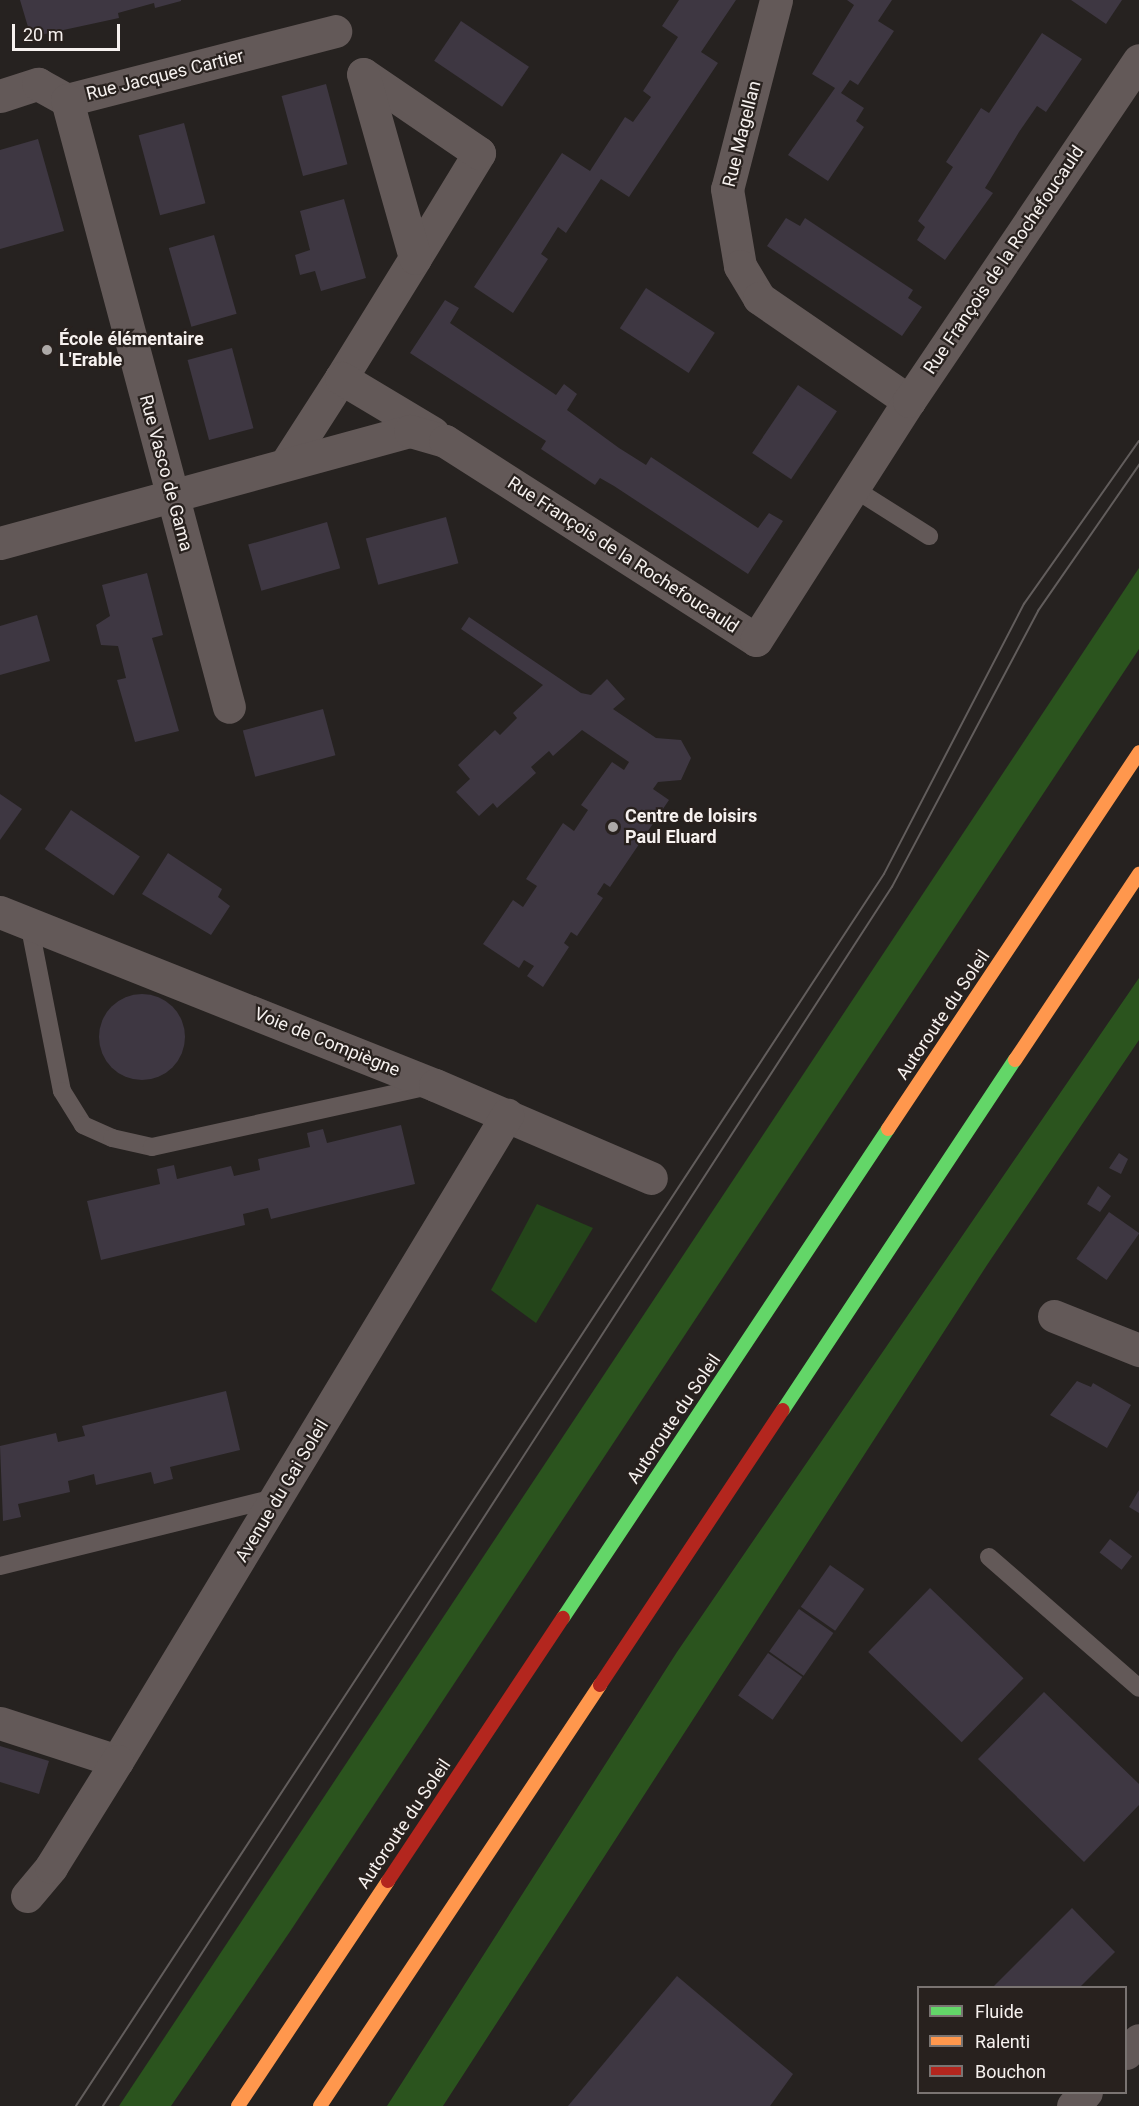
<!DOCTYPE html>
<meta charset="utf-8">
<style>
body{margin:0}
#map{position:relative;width:1139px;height:2106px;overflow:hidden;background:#262220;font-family:Roboto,sans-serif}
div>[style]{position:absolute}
.green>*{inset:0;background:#24451a}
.forest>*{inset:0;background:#2b541e}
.building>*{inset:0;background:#3e3742;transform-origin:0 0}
.round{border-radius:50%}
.lane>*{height:18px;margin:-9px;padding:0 9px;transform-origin:9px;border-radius:9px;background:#635958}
.street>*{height:33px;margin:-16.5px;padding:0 16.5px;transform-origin:16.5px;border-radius:16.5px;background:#635958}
.fast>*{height:14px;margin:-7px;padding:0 7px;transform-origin:7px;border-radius:7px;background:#63d668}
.slow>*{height:14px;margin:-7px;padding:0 7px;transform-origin:7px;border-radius:7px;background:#ff974d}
.jam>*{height:14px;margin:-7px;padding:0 7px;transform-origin:7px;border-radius:7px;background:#b3261e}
.tram>*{height:1.5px;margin:-0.75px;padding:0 0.75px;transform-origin:0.75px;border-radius:0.75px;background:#625d5c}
.dots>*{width:16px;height:16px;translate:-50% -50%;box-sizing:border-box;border:3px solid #28211e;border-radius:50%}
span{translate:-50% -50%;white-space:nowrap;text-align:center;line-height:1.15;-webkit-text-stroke:4.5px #28211e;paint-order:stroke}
.street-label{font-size:18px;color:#f6f1ef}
.poi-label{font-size:18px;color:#f6f1ef;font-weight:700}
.left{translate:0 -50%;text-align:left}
.legend{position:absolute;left:917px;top:1986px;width:210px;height:108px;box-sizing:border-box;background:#28211e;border:2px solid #7a7472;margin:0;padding:8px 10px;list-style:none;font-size:18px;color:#f6f1ef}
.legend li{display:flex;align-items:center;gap:12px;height:30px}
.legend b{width:30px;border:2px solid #7a7472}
.scale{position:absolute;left:12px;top:24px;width:108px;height:27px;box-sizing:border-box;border:3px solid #f6f1ef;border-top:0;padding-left:8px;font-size:18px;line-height:21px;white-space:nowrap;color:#f6f1ef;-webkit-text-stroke:4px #28211e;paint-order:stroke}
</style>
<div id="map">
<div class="green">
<i style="clip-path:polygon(537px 1204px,593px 1228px,536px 1323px,491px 1290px)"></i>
</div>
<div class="forest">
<i style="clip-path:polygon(1139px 568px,1139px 649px,289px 1933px,171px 2106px,119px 2106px)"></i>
<i style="clip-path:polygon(1139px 978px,1139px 1040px,987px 1265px,443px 2106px,387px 2106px,677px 1652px)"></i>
</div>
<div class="building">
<i style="clip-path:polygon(20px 0,181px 0,181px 1px,155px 8px,154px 3px,118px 13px,119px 18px,31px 37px)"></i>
<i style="clip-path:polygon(679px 0,736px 0,701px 52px,718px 63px,629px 197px,601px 179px,566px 233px,558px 227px,541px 254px,548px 259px,513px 313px,474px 287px,562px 153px,590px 171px,625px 117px,633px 122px,651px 97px,643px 91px,678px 37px,662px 26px)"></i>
<i style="clip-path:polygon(847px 0,892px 0,878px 21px,894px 31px,858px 85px,850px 80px,841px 93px,864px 108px,856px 121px,864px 127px,828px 181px,788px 155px,835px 88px,812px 74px,854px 5px)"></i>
<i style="clip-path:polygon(1071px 0,1122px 0,1106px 24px)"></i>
<i style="left:461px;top:21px;width:82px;height:48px;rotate:34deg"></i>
<i style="clip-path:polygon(1042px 33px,1082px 59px,1046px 112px,1037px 106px,1019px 132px,985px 188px,993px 193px,945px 260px,917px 240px,925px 227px,918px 221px,953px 167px,946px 162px,981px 108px,989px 113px)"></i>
<i style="left:326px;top:84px;width:83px;height:46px;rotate:75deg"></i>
<i style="left:184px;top:123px;width:83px;height:47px;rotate:75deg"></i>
<i style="clip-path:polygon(38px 139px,64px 231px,0 249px,0 150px)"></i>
<i style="clip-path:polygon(344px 199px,366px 278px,321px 291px,315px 271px,300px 275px,295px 255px,310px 250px,300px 211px)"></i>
<i style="clip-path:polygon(786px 218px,800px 226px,805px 218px,913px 290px,908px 298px,922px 307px,902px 336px,767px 246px)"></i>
<i style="left:214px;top:235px;width:82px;height:47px;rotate:74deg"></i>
<i style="left:646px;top:288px;width:82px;height:48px;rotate:33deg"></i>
<i style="clip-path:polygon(445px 300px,459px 308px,450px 323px,556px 395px,564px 384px,577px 394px,567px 410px,619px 448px,646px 465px,651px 457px,758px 528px,769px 513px,783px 521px,748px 574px,614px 486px,600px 478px,595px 485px,541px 449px,546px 441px,410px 353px)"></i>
<i style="left:232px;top:348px;width:83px;height:46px;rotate:75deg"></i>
<i style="left:798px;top:385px;width:47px;height:82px;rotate:34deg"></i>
<i style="left:446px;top:517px;width:48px;height:83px;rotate:75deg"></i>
<i style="left:327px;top:522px;width:48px;height:82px;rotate:74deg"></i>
<i style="clip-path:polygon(147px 573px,163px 635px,152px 638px,179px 731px,135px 742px,117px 680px,126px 678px,118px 646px,101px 645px,96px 625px,110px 616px,102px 585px)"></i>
<i style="clip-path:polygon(37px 615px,50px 661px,0 675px,0 626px)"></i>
<i style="clip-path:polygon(469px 617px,581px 693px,591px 695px,607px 679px,625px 699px,613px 709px,656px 738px,681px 740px,691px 758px,681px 780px,658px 782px,653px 789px,669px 800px,610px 887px,604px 883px,597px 894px,603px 898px,577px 936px,571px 932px,564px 943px,569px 947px,543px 987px,527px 976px,534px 966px,524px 960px,519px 968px,483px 944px,513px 900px,523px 907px,537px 886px,526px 879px,563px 823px,574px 831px,588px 810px,581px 805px,612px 762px,624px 770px,629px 762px,582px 730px,553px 756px,549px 751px,531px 767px,536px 773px,497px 808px,493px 803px,479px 816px,456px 792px,470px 779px,458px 765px,495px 730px,500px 735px,517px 718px,513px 713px,543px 685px,461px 629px)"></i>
<i style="left:323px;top:709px;width:48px;height:83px;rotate:75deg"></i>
<i style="clip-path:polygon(0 794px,22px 809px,0 840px)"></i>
<i style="left:71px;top:810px;width:83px;height:47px;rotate:34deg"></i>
<i style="clip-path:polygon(168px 853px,222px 889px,218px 897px,230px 906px,211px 935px,142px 894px)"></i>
<i class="round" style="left:99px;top:994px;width:86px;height:86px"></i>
<i style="clip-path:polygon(401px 1125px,415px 1184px,271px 1219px,268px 1208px,243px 1214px,245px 1225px,101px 1260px,87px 1201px,160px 1184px,157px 1169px,174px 1165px,177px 1179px,231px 1166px,234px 1176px,260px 1170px,258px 1159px,310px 1147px,307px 1133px,323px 1129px,327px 1143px)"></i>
<i style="clip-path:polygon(1119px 1153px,1128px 1159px,1121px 1174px,1109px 1168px)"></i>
<i style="clip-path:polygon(1098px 1186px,1111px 1196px,1100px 1212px,1087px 1204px)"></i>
<i style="left:1109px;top:1212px;width:37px;height:57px;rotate:35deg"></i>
<i style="clip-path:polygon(1077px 1381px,1091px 1387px,1093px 1383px,1131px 1405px,1107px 1448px,1050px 1415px)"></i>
<i style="clip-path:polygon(226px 1391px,240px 1450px,170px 1467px,173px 1479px,154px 1484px,151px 1472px,96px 1485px,94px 1474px,68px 1481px,70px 1492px,18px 1504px,21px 1517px,3px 1521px,0 1446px,56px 1433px,58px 1442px,85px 1436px,82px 1426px)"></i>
<i style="clip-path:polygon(1139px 1490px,1139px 1513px,1129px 1507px)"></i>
<i style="left:1110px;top:1539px;width:28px;height:17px;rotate:38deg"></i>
<i style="left:830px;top:1565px;width:42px;height:51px;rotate:35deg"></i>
<i style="left:930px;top:1588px;width:130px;height:89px;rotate:44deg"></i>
<i style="left:799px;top:1609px;width:42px;height:52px;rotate:35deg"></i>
<i style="left:768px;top:1653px;width:42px;height:52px;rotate:35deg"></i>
<i style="clip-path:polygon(1044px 1692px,1139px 1784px,1139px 1805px,1084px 1862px,978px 1759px)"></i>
<i style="clip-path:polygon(0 1746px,49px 1761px,39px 1794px,0 1782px)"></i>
<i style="clip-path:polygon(1072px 1908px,1115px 1952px,1079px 1988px,992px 1988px)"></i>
<i style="clip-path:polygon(677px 1976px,793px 2074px,770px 2106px,568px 2106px)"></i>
</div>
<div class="lane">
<i style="left:853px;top:488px;width:90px;rotate:32.3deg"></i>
<i style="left:29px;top:923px;width:171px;rotate:78.9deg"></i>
<i style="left:62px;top:1091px;width:40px;rotate:58deg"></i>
<i style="left:83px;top:1125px;width:32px;rotate:24deg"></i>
<i style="left:112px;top:1138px;width:41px;rotate:12.7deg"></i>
<i style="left:152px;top:1147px;width:285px;rotate:-12.4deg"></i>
<i style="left:989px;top:1557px;width:199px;rotate:41.1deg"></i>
<i style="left:0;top:1566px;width:283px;rotate:-13.9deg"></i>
</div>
<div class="street">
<i style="left:776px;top:0;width:195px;rotate:104.5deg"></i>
<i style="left:727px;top:189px;width:78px;rotate:80.4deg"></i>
<i style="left:740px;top:266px;width:37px;rotate:59deg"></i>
<i style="left:759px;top:298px;width:182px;rotate:34.5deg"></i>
<i style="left:0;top:96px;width:40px;rotate:-18deg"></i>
<i style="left:38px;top:84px;width:33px;rotate:29deg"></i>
<i style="left:67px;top:100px;width:277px;rotate:-14.4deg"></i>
<i style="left:67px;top:100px;width:628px;rotate:75.06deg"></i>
<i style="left:341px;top:378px;width:141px;rotate:-58.3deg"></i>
<i style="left:415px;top:258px;width:123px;rotate:-58.6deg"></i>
<i style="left:479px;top:153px;width:140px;rotate:-145.7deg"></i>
<i style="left:363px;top:74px;width:191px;rotate:74.2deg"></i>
<i style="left:287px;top:462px;width:100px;rotate:-57.3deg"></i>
<i style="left:341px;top:378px;width:107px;rotate:30.9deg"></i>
<i style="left:0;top:543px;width:425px;rotate:-15.3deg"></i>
<i style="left:410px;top:431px;width:36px;rotate:16deg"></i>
<i style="left:445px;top:441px;width:369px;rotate:32.6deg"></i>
<i style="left:756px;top:640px;width:284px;rotate:-57.4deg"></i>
<i style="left:909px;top:401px;width:411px;rotate:-56deg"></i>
<i style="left:0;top:912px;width:468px;rotate:21.7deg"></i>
<i style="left:435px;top:1085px;width:235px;rotate:23.3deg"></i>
<i style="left:1054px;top:1316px;width:92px;rotate:21.8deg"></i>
<i style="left:0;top:1723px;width:123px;rotate:18deg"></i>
<i style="left:117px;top:1761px;width:755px;rotate:-58.88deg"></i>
<i style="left:27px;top:1896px;width:38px;rotate:-50deg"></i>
<i style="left:51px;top:1867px;width:125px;rotate:-58.1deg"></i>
<i style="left:1126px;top:2053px;width:18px;rotate:-45deg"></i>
<i style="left:1073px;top:2106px;width:19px;rotate:-47deg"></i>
</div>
<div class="fast">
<i style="left:783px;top:1410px;width:420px;rotate:-56.5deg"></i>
<i style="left:563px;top:1618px;width:587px;rotate:-56.39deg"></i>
</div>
<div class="slow">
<i style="left:1015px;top:1060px;width:224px;rotate:-56.3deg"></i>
<i style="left:888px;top:1129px;width:453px;rotate:-56.3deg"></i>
<i style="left:238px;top:2106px;width:270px;rotate:-56.3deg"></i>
<i style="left:320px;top:2106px;width:506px;rotate:-56.37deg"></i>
</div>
<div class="jam">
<i style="left:600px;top:1685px;width:330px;rotate:-56.4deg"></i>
<i style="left:388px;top:1881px;width:316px;rotate:-56.4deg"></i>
</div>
<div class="tram">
<i style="left:76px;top:2106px;width:1473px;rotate:-56.74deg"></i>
<i style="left:884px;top:874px;width:304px;rotate:-62.6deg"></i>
<i style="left:1024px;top:604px;width:199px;rotate:-54.8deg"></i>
<i style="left:103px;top:2106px;width:1452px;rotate:-57.09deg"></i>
<i style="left:892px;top:887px;width:312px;rotate:-62.1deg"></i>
<i style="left:1038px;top:611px;width:178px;rotate:-55.3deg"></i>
</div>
<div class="dots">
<i style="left:47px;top:350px;background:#ada9a7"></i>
<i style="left:613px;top:827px;background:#ada9a7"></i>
</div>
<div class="street-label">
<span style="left:165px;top:75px;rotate:-14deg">Rue Jacques Cartier</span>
<span style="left:742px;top:134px;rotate:-76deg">Rue Magellan</span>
<span style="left:1004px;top:260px;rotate:-56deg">Rue François de la Rochefoucauld</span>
<span style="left:166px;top:473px;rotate:75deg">Rue Vasco de Gama</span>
<span style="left:623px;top:555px;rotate:33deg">Rue François de la Rochefoucauld</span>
<span style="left:943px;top:1015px;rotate:-56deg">Autoroute du Soleil</span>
<span style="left:327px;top:1042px;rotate:22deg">Voie de Compiègne</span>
<span style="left:674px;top:1419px;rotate:-56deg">Autoroute du Soleil</span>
<span style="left:282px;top:1491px;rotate:-59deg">Avenue du Gai Soleil</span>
<span style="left:404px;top:1824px;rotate:-56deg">Autoroute du Soleil</span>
</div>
<div class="poi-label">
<span class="left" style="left:59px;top:350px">École élémentaire<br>L'Erable</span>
<span class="left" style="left:625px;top:827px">Centre de loisirs<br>Paul Eluard</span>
</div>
<ul class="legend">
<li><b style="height:8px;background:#63d668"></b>Fluide</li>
<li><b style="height:8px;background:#ff974d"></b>Ralenti</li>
<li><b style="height:8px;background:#b3261e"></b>Bouchon</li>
</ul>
<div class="scale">20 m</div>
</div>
